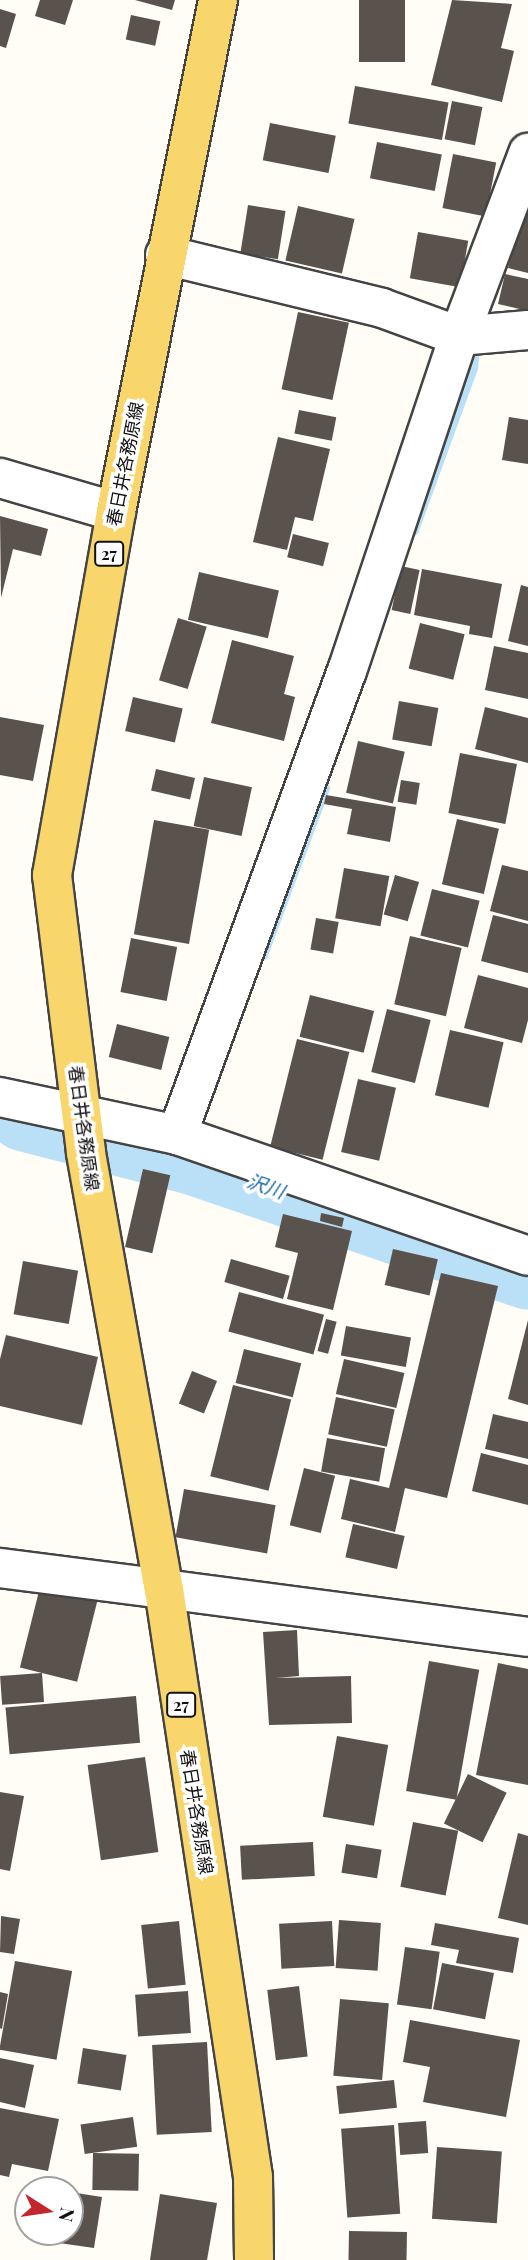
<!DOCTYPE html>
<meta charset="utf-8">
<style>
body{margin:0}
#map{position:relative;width:528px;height:2260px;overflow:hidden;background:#fffdf5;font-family:"Playfair Display","Noto Sans JP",serif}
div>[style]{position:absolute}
.stream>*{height:12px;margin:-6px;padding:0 6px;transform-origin:6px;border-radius:6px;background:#b9e0f7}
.river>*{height:68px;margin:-34px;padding:0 34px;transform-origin:34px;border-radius:34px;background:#b9e0f7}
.building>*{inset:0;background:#5a524d;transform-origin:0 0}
.roads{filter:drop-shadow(2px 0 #444) drop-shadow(-2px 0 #444) drop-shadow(0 2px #444) drop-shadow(0 -2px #444)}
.minor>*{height:38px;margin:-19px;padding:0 19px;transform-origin:19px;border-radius:19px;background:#fff}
.tertiary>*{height:38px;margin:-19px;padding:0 19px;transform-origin:19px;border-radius:19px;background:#fff}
.primary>*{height:38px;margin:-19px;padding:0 19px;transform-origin:19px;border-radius:19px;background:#f9d66b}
span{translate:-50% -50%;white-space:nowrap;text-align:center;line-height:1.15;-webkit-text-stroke:7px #fff;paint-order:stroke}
.shield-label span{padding:2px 5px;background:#fff;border:2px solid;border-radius:5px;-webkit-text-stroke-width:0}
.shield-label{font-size:16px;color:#111;font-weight:700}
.street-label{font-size:18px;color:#111}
.water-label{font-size:19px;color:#1768a6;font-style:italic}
.north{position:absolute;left:14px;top:2176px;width:70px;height:70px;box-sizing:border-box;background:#fff;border:2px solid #a0a0a0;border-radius:50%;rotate:102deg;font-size:19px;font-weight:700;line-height:28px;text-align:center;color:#111}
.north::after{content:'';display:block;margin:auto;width:24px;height:32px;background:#c4262e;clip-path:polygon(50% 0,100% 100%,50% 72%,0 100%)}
</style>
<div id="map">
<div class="stream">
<i style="left:413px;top:530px;width:172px;rotate:-70deg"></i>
<i style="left:472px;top:368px;width:30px;rotate:-84deg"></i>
<i style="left:262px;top:955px;width:178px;rotate:-69.6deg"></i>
</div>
<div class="river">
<i style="left:23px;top:1117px;width:176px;rotate:14.5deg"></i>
<i style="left:193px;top:1161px;width:354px;rotate:18.9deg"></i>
</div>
<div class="building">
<i style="clip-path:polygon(40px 0,73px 0,65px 25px,35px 16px)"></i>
<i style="clip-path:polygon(135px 0,175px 0,172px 10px)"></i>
<i style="left:359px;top:0;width:46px;height:62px"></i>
<i style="clip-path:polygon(452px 0,512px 4px,501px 48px,514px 51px,502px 102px,431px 85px)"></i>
<i style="clip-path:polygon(0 9px,16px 14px,6px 48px,0 46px)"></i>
<i style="left:131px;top:15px;width:30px;height:25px;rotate:12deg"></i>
<i style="left:355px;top:86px;width:95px;height:38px;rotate:10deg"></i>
<i style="left:452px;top:101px;width:31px;height:39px;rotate:11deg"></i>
<i style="left:270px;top:123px;width:67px;height:38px;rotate:11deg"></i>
<i style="left:377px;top:142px;width:66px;height:37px;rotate:11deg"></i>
<i style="left:453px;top:154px;width:44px;height:55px;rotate:11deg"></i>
<i style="clip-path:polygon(528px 197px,528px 273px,508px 268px)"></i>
<i style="left:248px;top:205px;width:38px;height:49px;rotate:9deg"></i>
<i style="left:298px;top:206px;width:58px;height:56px;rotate:13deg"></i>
<i style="left:418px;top:232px;width:51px;height:47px;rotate:10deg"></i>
<i style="clip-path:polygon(505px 274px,528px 279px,528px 311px,498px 304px)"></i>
<i style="left:298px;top:312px;width:52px;height:79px;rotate:12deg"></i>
<i style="left:299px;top:410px;width:38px;height:24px;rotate:11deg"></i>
<i style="clip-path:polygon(509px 417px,528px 420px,528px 464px,502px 460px)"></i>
<i style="clip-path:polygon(278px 437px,330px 449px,313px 521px,295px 517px,287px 550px,253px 542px)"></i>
<i style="clip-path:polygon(0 516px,48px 529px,41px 556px,13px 549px,1px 598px)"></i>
<i style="left:293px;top:534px;width:37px;height:24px;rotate:14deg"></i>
<i style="left:401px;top:566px;width:19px;height:45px;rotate:12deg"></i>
<i style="clip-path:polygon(422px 569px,502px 584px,492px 638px,469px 634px,470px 626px,414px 615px)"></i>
<i style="left:199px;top:572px;width:82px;height:49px;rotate:13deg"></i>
<i style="clip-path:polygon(521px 585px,528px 587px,528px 646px,508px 641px)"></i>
<i style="left:178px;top:618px;width:30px;height:65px;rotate:17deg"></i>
<i style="left:420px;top:623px;width:46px;height:47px;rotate:14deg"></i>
<i style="clip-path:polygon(232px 640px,294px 656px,284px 694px,295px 697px,284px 741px,211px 723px)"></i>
<i style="clip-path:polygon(494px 646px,528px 653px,528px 699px,485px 690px)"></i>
<i style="left:133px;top:697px;width:51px;height:35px;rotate:13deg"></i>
<i style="left:399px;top:701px;width:40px;height:39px;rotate:10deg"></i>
<i style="clip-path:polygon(485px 707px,528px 718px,528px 763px,475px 749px)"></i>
<i style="clip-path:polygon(0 717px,44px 725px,33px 781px,0 775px)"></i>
<i style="left:358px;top:741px;width:48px;height:53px;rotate:13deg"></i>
<i style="left:460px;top:753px;width:58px;height:61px;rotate:11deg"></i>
<i style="left:156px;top:769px;width:40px;height:22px;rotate:13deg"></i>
<i style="left:204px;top:777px;width:49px;height:50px;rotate:12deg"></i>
<i style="left:401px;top:780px;width:19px;height:22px;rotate:9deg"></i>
<i style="clip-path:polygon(326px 795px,396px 807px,390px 842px,347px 834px,352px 809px,324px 804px)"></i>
<i style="left:457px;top:819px;width:43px;height:67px;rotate:13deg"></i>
<i style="left:154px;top:820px;width:56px;height:116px;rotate:10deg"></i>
<i style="clip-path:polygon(502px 865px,528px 871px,528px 921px,490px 911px)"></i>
<i style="left:344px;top:868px;width:46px;height:51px;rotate:10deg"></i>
<i style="left:395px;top:875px;width:25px;height:41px;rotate:16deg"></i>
<i style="left:432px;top:889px;width:49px;height:48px;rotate:14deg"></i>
<i style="clip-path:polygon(493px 915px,528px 924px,528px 973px,481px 961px)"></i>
<i style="left:316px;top:918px;width:23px;height:32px;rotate:10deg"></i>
<i style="left:410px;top:936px;width:53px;height:70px;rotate:13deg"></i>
<i style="left:131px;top:938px;width:47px;height:55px;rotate:11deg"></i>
<i style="clip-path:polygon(478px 975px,528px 988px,528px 1020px,522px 1043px,464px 1028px)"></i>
<i style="left:310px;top:995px;width:66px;height:43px;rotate:14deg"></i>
<i style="left:387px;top:1009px;width:45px;height:65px;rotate:14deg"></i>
<i style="left:117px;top:1024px;width:54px;height:34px;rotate:14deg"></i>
<i style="left:450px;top:1030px;width:55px;height:67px;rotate:13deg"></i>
<i style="left:297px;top:1039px;width:54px;height:111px;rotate:14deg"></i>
<i style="left:358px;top:1079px;width:39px;height:75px;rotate:13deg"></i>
<i style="left:143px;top:1169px;width:28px;height:80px;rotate:13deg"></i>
<i style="clip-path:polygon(321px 1213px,344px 1218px,342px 1227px,320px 1221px)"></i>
<i style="clip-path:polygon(283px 1214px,352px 1231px,333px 1310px,287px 1299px,298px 1253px,275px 1247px)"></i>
<i style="left:393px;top:1249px;width:46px;height:37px;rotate:13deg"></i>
<i style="left:231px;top:1259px;width:61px;height:24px;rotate:16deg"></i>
<i style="left:23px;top:1261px;width:56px;height:54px;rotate:10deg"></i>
<i style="clip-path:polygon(441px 1273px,498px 1286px,447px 1498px,405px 1488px,395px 1532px,341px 1519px,350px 1479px,389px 1488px)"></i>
<i style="left:239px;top:1292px;width:88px;height:41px;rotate:15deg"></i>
<i style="left:326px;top:1319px;width:11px;height:33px;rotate:15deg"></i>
<i style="clip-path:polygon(528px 1320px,528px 1405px,508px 1399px)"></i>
<i style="left:346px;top:1326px;width:66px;height:30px;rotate:10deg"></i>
<i style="clip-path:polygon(6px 1335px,98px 1357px,82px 1425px,0 1406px,0 1359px)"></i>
<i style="left:244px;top:1349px;width:59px;height:35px;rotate:14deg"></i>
<i style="left:344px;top:1359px;width:62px;height:36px;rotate:13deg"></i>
<i style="left:192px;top:1371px;width:27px;height:35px;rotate:22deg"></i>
<i style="left:233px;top:1385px;width:60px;height:94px;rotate:14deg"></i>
<i style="left:336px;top:1397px;width:60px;height:38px;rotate:12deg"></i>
<i style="clip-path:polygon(493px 1414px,528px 1422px,528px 1459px,485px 1449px)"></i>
<i style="left:327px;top:1438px;width:59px;height:34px;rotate:10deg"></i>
<i style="clip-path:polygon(481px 1453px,528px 1465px,528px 1505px,472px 1491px)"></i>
<i style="left:304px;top:1468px;width:32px;height:59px;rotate:14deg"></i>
<i style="left:184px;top:1489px;width:93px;height:49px;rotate:10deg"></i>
<i style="left:353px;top:1524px;width:53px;height:34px;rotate:13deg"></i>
<i style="left:40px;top:1587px;width:59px;height:83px;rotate:14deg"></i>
<i style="clip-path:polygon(297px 1630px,299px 1676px,276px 1678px,351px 1676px,352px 1723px,269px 1725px,263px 1632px)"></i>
<i style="left:429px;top:1661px;width:51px;height:132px;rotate:10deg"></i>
<i style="clip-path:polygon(498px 1663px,528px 1669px,528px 1785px,476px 1775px)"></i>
<i style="left:42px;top:1673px;width:29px;height:42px;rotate:86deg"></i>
<i style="left:136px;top:1696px;width:47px;height:131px;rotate:85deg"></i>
<i style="left:337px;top:1736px;width:52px;height:82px;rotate:10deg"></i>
<i style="left:145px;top:1757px;width:96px;height:58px;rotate:82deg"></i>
<i style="left:468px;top:1774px;width:43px;height:55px;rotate:26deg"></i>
<i style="clip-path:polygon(0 1792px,24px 1796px,10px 1871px,0 1869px)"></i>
<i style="left:413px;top:1822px;width:46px;height:66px;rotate:11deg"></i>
<i style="clip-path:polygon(518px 1833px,528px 1836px,528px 1925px,498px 1918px)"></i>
<i style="left:313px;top:1842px;width:34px;height:73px;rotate:87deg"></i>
<i style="left:346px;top:1844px;width:36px;height:29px;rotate:9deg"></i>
<i style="clip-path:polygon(1px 1916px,20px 1919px,14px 1954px,0 1952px)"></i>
<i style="left:339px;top:1920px;width:42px;height:48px;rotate:4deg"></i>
<i style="left:179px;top:1921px;width:64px;height:38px;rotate:84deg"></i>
<i style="left:332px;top:1921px;width:45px;height:53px;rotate:87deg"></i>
<i style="clip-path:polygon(435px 1923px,519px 1938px,513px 1973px,456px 1963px,459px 1950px,431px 1945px)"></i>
<i style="left:405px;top:1947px;width:35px;height:58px;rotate:8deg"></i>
<i style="left:15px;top:1961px;width:58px;height:90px;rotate:10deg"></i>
<i style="left:442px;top:1963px;width:53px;height:47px;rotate:11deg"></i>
<i style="left:299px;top:1986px;width:71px;height:32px;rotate:83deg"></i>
<i style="left:188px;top:1991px;width:42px;height:53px;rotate:86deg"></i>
<i style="clip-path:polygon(0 1992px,8px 1994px,2px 2029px,0 2028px)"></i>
<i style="left:340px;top:1999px;width:49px;height:77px;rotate:5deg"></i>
<i style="clip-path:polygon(410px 2020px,520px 2040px,506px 2117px,423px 2102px,430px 2067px,403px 2062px)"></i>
<i style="left:207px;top:2042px;width:90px;height:55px;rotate:87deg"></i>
<i style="left:83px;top:2048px;width:44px;height:36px;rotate:9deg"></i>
<i style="clip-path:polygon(0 2058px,34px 2065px,25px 2108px,0 2102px)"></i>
<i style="left:394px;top:2080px;width:28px;height:58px;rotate:84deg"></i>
<i style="clip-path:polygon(0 2108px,59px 2119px,48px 2171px,12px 2164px,9px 2177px,0 2175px)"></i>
<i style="left:133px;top:2117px;width:30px;height:53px;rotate:82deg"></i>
<i style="left:426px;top:2121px;width:32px;height:28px;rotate:86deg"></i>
<i style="left:394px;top:2125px;width:89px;height:53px;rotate:86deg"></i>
<i style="left:437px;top:2147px;width:65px;height:72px;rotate:4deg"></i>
<i style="left:93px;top:2153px;width:46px;height:37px;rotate:1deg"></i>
<i style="clip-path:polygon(70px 2192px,102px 2197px,94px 2248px,59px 2243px,61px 2232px,70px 2232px)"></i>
<i style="clip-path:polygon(160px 2194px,217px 2203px,207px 2260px,150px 2260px)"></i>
<i style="left:349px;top:2231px;width:58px;height:29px;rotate:1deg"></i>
</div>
<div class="roads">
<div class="minor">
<i style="left:165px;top:255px;width:223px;rotate:13.7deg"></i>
<i style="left:382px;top:308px;width:82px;rotate:20deg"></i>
<i style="left:459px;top:336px;width:69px;rotate:-5deg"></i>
<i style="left:0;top:478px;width:121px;rotate:16.3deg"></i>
<i style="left:0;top:1097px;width:181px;rotate:12.1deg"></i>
<i style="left:177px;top:1135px;width:371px;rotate:19deg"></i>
<i style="left:177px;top:1135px;width:494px;rotate:-69.9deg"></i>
<i style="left:347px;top:671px;width:353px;rotate:-71.5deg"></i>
<i style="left:459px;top:336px;width:196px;rotate:-69.3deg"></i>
<i style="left:0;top:1568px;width:165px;rotate:7.3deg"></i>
</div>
<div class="tertiary">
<i style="left:164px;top:1589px;width:367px;rotate:7.5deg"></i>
</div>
<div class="primary">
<i style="left:218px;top:0;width:522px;rotate:101.27deg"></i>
<i style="left:116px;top:512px;width:369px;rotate:100deg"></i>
<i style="left:52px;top:875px;width:280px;rotate:83deg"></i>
<i style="left:86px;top:1153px;width:443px;rotate:79.9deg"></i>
<i style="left:164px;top:1589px;width:595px;rotate:81.39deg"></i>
<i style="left:253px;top:2177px;width:83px;rotate:89.3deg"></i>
</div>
</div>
<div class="shield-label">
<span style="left:109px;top:554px">27</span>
<span style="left:181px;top:1705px">27</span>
</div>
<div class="street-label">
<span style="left:125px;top:464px;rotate:-79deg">春日井各務原線</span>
<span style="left:84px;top:1128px;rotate:82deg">春日井各務原線</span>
<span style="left:197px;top:1812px;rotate:81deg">春日井各務原線</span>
</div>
<div class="water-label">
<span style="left:266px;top:1186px;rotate:19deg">沢川</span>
</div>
<div class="north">N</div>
</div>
